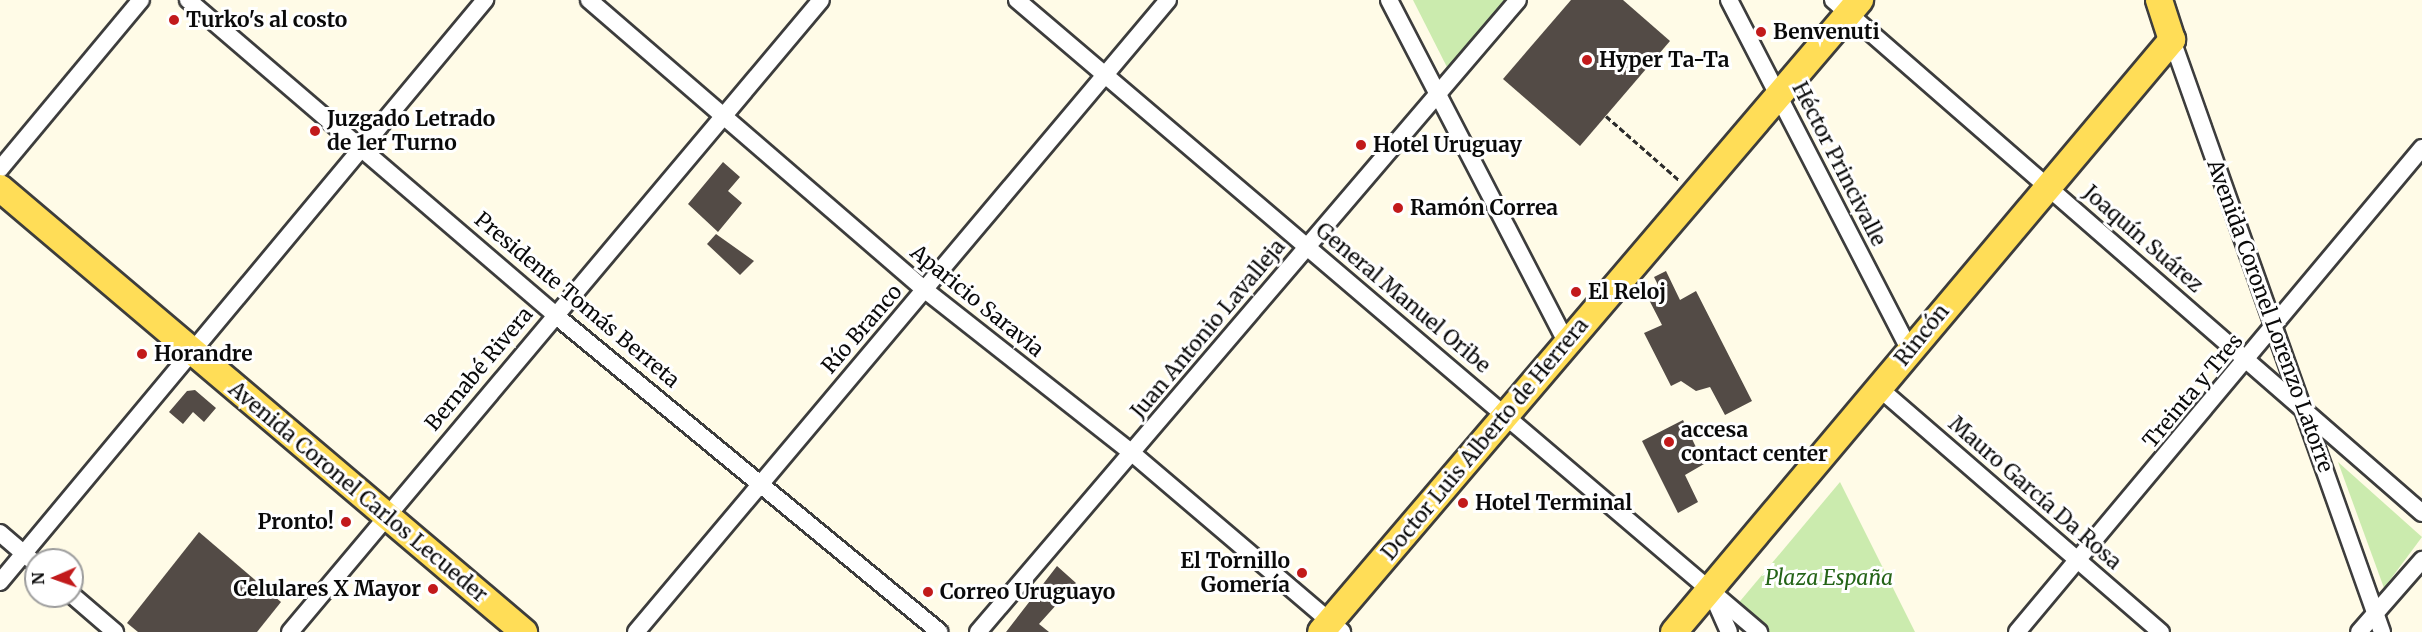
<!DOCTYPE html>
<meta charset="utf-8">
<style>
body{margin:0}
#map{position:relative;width:2422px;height:632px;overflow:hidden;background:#fffbe7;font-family:Merriweather,serif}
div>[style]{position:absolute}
.green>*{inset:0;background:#cbebae}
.building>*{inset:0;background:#534b46}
.path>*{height:3px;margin-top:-1.5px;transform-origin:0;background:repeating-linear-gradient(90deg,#2c2c2c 0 6px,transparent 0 9px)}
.roads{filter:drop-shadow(2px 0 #3d3d3d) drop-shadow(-2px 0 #3d3d3d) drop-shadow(0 2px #3d3d3d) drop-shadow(0 -2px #3d3d3d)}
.street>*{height:16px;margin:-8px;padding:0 8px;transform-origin:8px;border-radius:8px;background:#fff}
.primary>*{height:26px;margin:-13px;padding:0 13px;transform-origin:13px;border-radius:13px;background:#ffdd57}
.dots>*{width:16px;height:16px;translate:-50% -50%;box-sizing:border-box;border:3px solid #fff;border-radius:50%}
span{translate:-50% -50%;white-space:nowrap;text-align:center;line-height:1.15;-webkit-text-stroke:6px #fff;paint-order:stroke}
.poi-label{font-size:21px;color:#0a0a0a;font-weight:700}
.left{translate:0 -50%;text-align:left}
.right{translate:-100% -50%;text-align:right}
.street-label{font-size:21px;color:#0a0a0a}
.park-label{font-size:21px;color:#246417;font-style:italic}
.north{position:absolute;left:24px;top:548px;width:60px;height:60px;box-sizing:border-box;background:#fff;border:2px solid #9d9d9d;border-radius:50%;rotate:268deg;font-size:16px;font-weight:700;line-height:24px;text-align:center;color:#0a0a0a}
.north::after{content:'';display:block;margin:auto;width:21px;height:27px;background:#c21a1b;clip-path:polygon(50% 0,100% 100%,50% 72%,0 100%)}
</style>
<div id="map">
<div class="green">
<i style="clip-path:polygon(1413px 0,1510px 0,1451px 75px)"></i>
<i style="clip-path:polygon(2338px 462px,2422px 537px,2384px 588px)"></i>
<i style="clip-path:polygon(1840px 482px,1915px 632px,1766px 632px,1736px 606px)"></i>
</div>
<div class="building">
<i style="clip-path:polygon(1571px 0,1623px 0,1670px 41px,1580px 146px,1503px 79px)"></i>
<i style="clip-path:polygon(723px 162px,740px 177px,728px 191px,742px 203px,718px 232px,688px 204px)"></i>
<i style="clip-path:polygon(716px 234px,754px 261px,740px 275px,707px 244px)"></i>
<i style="clip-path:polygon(1666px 271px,1680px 300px,1696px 291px,1752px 401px,1725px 415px,1710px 387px,1696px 391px,1681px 381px,1671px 386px,1644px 333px,1662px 325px,1645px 292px,1658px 285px,1654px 277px)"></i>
<i style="clip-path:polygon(195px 390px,216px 408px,204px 422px,193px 412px,183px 424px,169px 412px,187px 391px)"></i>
<i style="clip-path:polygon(1683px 420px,1704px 464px,1685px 475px,1698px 502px,1678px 513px,1642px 441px)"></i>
<i style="clip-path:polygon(199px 532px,281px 602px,257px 632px,138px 632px,127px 623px)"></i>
<i style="clip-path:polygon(1057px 566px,1076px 583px,1039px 624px,1049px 632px,1006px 632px)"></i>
</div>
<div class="path">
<i style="left:1606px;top:116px;width:98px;rotate:41.3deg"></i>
</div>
<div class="roads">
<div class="street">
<i style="left:188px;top:0;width:484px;rotate:40.6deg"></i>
<i style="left:555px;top:315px;width:498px;rotate:39.5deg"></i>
<i style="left:589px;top:0;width:444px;rotate:40.8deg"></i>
<i style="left:925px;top:290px;width:263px;rotate:38.2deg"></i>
<i style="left:1132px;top:453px;width:276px;rotate:40.4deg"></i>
<i style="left:1017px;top:0;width:975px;rotate:40.42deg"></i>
<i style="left:1389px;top:0;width:386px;rotate:62.6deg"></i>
<i style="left:1729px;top:0;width:393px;rotate:62.7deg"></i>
<i style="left:1833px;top:0;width:781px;rotate:41.05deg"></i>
<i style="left:2172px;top:40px;width:628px;rotate:70.47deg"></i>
<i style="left:0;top:169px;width:220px;rotate:-50.2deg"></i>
<i style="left:1879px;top:388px;width:373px;rotate:40.9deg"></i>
<i style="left:0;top:533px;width:48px;rotate:40.7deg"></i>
<i style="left:0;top:582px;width:758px;rotate:-50.19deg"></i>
<i style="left:72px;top:595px;width:57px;rotate:40.7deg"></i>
<i style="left:1713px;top:596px;width:39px;rotate:66deg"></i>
<i style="left:290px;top:632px;width:825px;rotate:-49.96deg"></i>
<i style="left:636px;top:632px;width:826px;rotate:-49.91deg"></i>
<i style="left:978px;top:632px;width:831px;rotate:-49.49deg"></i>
<i style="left:2017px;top:632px;width:631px;rotate:-50.08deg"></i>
<i style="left:2359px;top:632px;width:96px;rotate:-48.8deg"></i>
</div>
<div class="primary">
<i style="left:0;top:188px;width:687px;rotate:40.28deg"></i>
<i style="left:1321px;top:632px;width:831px;rotate:-49.54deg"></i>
<i style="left:1674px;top:632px;width:774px;rotate:-49.93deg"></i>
<i style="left:2172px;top:40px;width:42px;rotate:-108deg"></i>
</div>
</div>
<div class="dots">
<i style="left:174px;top:20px;background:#c21a1b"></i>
<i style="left:1761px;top:32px;background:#c21a1b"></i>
<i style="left:1587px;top:60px;background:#c21a1b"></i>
<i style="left:315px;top:131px;background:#c21a1b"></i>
<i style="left:1361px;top:145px;background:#c21a1b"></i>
<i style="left:1398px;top:208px;background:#c21a1b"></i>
<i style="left:1576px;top:292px;background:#c21a1b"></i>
<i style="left:142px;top:354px;background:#c21a1b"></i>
<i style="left:1669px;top:442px;background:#c21a1b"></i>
<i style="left:1463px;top:503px;background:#c21a1b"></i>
<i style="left:346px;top:522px;background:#c21a1b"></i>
<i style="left:1302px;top:573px;background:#c21a1b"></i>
<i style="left:433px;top:589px;background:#c21a1b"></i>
<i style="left:928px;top:592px;background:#c21a1b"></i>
</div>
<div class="poi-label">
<span class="left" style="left:186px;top:20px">Turko's al costo</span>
<span class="left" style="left:1773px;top:32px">Benvenuti</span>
<span class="left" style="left:1599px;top:60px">Hyper Ta-Ta</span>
<span class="left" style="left:327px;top:131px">Juzgado Letrado<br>de 1er Turno</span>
<span class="left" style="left:1373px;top:145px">Hotel Uruguay</span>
<span class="left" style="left:1410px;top:208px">Ramón Correa</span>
<span class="left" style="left:1588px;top:292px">El Reloj</span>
<span class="left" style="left:154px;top:354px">Horandre</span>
<span class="left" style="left:1681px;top:442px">accesa<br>contact center</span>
<span class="left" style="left:1475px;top:503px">Hotel Terminal</span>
<span class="right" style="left:334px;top:522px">Pronto!</span>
<span class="right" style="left:1290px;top:573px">El Tornillo<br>Gomería</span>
<span class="right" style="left:421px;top:589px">Celulares X Mayor</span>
<span class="left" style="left:940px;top:592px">Correo Uruguayo</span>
</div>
<div class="street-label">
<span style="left:1839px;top:164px;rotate:63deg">Héctor Princivalle</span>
<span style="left:2143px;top:239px;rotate:41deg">Joaquín Suárez</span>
<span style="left:1403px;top:298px;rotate:40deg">General Manuel Oribe</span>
<span style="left:577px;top:300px;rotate:40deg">Presidente Tomás Berreta</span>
<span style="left:977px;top:301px;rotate:39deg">Aparicio Saravia</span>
<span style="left:2270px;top:316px;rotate:70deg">Avenida Coronel Lorenzo Latorre</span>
<span style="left:862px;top:329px;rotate:-49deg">Río Branco</span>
<span style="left:1208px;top:329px;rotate:-50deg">Juan Antonio Lavalleja</span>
<span style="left:1922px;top:335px;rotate:-51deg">Rincón</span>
<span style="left:479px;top:369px;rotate:-50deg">Bernabé Rivera</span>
<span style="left:2193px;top:391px;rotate:-50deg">Treinta y Tres</span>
<span style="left:1485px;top:439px;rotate:-50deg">Doctor Luis Alberto de Herrera</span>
<span style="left:358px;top:492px;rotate:40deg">Avenida Coronel Carlos Lecueder</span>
<span style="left:2035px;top:493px;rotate:41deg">Mauro García Da Rosa</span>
</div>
<div class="park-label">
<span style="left:1829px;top:578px">Plaza España</span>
</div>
<div class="north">N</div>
</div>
